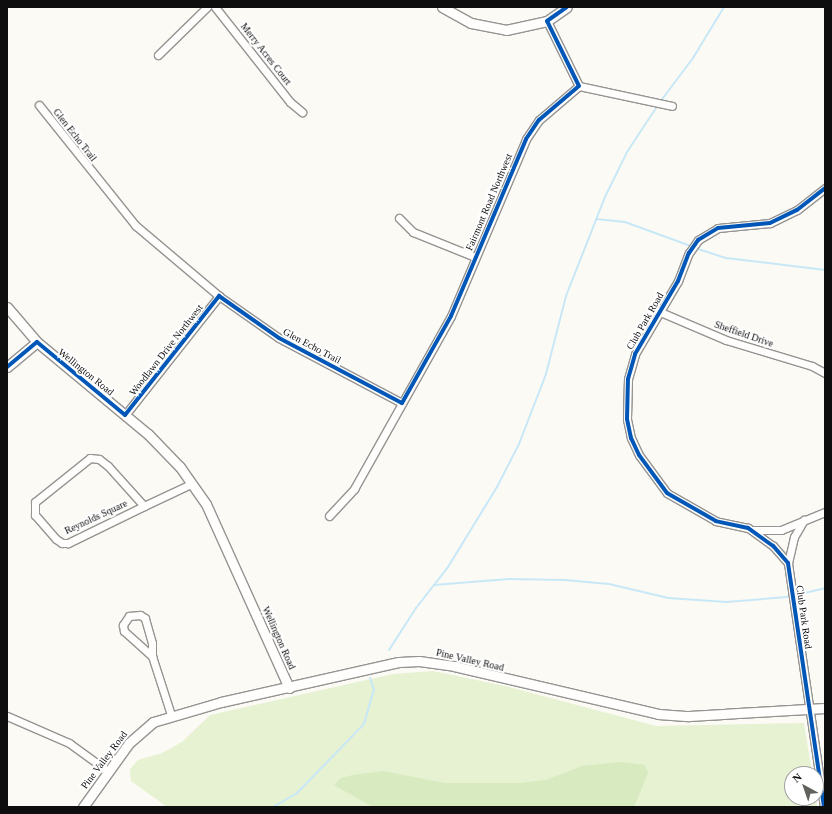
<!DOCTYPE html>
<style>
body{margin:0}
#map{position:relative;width:832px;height:814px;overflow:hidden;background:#fcfaf4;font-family:"Times New Roman",serif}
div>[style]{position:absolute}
.green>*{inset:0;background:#e6f2d2}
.forest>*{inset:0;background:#d7eac0}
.stream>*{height:2px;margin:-1px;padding:0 1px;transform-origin:1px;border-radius:1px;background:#c8e8f8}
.roads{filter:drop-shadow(1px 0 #959492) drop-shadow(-1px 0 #959492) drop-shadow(0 1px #959492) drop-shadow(0 -1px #959492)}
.minor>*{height:7px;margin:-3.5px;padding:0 3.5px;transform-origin:3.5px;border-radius:3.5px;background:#fffefd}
.tertiary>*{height:9px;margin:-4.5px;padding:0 4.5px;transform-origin:4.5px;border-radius:4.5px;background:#fffefd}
.cycleway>*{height:4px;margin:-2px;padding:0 2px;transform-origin:2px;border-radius:2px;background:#0057b8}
span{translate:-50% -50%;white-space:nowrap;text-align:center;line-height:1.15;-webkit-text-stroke:4px #fff;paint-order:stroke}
.street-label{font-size:10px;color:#0e0e0e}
.frame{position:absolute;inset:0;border:8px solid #0e0e0e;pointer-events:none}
.north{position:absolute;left:784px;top:766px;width:40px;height:40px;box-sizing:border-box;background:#fff;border:1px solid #9f9f9f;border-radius:50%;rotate:320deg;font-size:11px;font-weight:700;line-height:16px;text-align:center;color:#0e0e0e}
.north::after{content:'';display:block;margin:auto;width:14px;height:18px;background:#61615e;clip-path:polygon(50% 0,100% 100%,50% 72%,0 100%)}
</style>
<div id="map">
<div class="green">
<i style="clip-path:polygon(433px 671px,505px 686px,656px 726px,804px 723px,812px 774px,792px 774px,792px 798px,816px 798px,817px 807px,167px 807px,131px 781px,130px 769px,138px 760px,162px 753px,182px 742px,210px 715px,393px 674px)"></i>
</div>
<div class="forest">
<i style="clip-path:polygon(621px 762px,645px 765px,648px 773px,634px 807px,373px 807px,334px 785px,341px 778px,353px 775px,383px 771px,444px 783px,520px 783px,546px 780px,582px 766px)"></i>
</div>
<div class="stream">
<i style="left:660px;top:102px;width:55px;rotate:-53.1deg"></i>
<i style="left:693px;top:58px;width:60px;rotate:-58.7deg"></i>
<i style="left:596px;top:219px;width:29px;rotate:6deg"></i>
<i style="left:625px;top:222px;width:70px;rotate:20deg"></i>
<i style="left:695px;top:248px;width:33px;rotate:18deg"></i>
<i style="left:726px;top:258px;width:100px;rotate:6.9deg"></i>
<i style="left:434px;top:585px;width:75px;rotate:-4.6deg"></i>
<i style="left:509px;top:579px;width:56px;rotate:1deg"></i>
<i style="left:565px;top:580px;width:44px;rotate:5.2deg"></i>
<i style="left:609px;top:584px;width:61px;rotate:13.3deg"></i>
<i style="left:668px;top:598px;width:59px;rotate:3.9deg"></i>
<i style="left:727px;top:602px;width:60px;rotate:-4.8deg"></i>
<i style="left:787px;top:597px;width:39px;rotate:-13deg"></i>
<i style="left:389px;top:650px;width:50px;rotate:-57.3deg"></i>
<i style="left:416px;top:608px;width:52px;rotate:-52deg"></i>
<i style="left:448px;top:567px;width:94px;rotate:-58.5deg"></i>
<i style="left:497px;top:487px;width:48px;rotate:-62.9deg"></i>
<i style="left:519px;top:444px;width:75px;rotate:-68.9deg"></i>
<i style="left:546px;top:374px;width:81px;rotate:-75.6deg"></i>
<i style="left:566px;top:296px;width:106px;rotate:-68.5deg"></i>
<i style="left:605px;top:197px;width:50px;rotate:-63.9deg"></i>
<i style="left:627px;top:152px;width:56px;rotate:-56.6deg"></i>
<i style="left:273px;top:807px;width:28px;rotate:-30deg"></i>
<i style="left:297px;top:793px;width:96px;rotate:-45.8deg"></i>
<i style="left:364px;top:724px;width:35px;rotate:-74deg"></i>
<i style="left:374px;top:690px;width:13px;rotate:-108deg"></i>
</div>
<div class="roads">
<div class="minor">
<i style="left:215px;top:7px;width:121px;rotate:51.7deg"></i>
<i style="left:290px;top:102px;width:16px;rotate:40deg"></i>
<i style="left:547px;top:21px;width:72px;rotate:63.8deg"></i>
<i style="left:158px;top:55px;width:69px;rotate:-44.4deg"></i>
<i style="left:579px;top:86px;width:95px;rotate:12.1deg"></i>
<i style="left:39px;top:105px;width:154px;rotate:51.3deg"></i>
<i style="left:135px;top:225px;width:110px;rotate:40.2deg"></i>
<i style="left:219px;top:296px;width:73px;rotate:35deg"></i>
<i style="left:279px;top:338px;width:139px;rotate:27.9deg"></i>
<i style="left:399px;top:218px;width:20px;rotate:45deg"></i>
<i style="left:413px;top:232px;width:67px;rotate:22deg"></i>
<i style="left:658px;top:311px;width:74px;rotate:23.1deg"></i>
<i style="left:726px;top:340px;width:90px;rotate:16.8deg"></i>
<i style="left:812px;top:366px;width:15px;rotate:28deg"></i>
<i style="left:125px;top:415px;width:152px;rotate:-51.7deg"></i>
<i style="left:90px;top:458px;width:9px;rotate:6deg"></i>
<i style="left:99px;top:459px;width:11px;rotate:38deg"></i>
<i style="left:108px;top:466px;width:54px;rotate:48deg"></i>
<i style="left:144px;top:506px;width:85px;rotate:154deg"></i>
<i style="left:68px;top:543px;width:6px;rotate:180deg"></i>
<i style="left:62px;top:543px;width:7px;rotate:-146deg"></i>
<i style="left:56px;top:539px;width:32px;rotate:-131deg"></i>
<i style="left:35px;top:515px;width:13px;rotate:-90deg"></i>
<i style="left:35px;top:502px;width:70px;rotate:-38.7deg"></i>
<i style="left:144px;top:506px;width:52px;rotate:-25.1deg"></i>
<i style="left:329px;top:516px;width:37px;rotate:-47deg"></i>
<i style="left:354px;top:489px;width:198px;rotate:-60.7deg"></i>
<i style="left:451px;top:316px;width:192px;rotate:-67deg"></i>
<i style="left:526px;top:139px;width:23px;rotate:-56deg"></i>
<i style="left:539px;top:120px;width:52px;rotate:-40.4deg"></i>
<i style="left:753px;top:530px;width:28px"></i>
<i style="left:781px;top:530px;width:48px;rotate:-22.2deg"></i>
<i style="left:788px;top:563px;width:27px;rotate:-77deg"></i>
<i style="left:794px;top:537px;width:20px;rotate:-60deg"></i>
<i style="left:152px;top:656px;width:13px;rotate:-90deg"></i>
<i style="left:152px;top:643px;width:26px;rotate:-106deg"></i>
<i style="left:145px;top:618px;width:6px;rotate:-149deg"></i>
<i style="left:140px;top:615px;width:11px;rotate:175deg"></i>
<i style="left:129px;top:616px;width:11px;rotate:124deg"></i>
<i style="left:123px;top:625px;width:6px;rotate:81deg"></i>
<i style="left:124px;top:631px;width:38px;rotate:42deg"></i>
<i style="left:152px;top:656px;width:62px;rotate:72.1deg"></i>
<i style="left:7px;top:716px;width:68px;rotate:23.5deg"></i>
<i style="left:69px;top:743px;width:49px;rotate:35.9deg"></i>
<i style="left:824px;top:807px;width:247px;rotate:-98.4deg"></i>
<i style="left:788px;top:563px;width:23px;rotate:-131deg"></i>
<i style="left:773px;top:546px;width:31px;rotate:-144deg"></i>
<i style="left:748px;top:528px;width:33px;rotate:-168deg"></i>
<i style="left:716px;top:521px;width:56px;rotate:-150.3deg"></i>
<i style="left:667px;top:493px;width:47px;rotate:-126.4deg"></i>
<i style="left:639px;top:455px;width:19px;rotate:-115deg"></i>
<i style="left:631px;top:438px;width:19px;rotate:-102deg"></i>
<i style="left:627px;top:419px;width:40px;rotate:-88.6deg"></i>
<i style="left:628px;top:379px;width:26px;rotate:-74deg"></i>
<i style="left:635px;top:354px;width:85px;rotate:-59.5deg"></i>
<i style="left:678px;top:281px;width:30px;rotate:-69deg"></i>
<i style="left:689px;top:253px;width:16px;rotate:-55deg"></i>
<i style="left:698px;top:240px;width:23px;rotate:-31deg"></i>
<i style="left:718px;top:228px;width:52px;rotate:-5.5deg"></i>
<i style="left:770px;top:223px;width:30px;rotate:-26deg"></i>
<i style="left:797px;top:210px;width:36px;rotate:-38deg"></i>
</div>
<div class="tertiary">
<i style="left:442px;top:7px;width:33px;rotate:29deg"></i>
<i style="left:471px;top:23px;width:36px;rotate:11deg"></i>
<i style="left:506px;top:30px;width:42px;rotate:-12.4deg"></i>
<i style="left:547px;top:21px;width:24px;rotate:-35deg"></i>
<i style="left:7px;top:307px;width:46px;rotate:49.4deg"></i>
<i style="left:37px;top:342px;width:144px;rotate:39.7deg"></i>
<i style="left:148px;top:434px;width:46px;rotate:45.9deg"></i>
<i style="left:180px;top:467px;width:45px;rotate:54.9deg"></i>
<i style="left:206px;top:504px;width:202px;rotate:65.7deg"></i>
<i style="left:7px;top:367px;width:39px;rotate:-40deg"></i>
<i style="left:83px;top:807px;width:79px;rotate:-54.3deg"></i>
<i style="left:129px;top:743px;width:32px;rotate:-41deg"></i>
<i style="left:153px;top:722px;width:71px;rotate:-16.4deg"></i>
<i style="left:221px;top:702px;width:182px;rotate:-12.7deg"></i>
<i style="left:399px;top:662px;width:20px;rotate:-3deg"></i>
<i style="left:419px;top:661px;width:35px;rotate:8deg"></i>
<i style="left:454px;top:666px;width:210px;rotate:13.2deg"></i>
<i style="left:658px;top:714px;width:31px;rotate:4deg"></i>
<i style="left:689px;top:716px;width:136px;rotate:-3.4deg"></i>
</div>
</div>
<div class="cycleway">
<i style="left:7px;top:367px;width:39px;rotate:-40deg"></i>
<i style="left:37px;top:342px;width:114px;rotate:39.7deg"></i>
<i style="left:125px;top:415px;width:152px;rotate:-51.7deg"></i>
<i style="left:219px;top:296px;width:73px;rotate:35deg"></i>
<i style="left:279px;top:338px;width:139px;rotate:27.9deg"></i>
<i style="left:402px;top:403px;width:100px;rotate:-60.6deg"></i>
<i style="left:451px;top:316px;width:192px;rotate:-67deg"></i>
<i style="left:526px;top:139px;width:23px;rotate:-56deg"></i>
<i style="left:539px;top:120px;width:52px;rotate:-40.4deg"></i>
<i style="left:579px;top:86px;width:72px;rotate:-116.2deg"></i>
<i style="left:547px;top:21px;width:24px;rotate:-35deg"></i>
<i style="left:824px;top:807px;width:247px;rotate:-98.4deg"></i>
<i style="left:788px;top:563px;width:23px;rotate:-131deg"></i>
<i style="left:773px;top:546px;width:31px;rotate:-144deg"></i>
<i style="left:748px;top:528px;width:33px;rotate:-168deg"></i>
<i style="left:716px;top:521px;width:56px;rotate:-150.3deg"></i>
<i style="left:667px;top:493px;width:47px;rotate:-126.4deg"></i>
<i style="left:639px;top:455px;width:19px;rotate:-115deg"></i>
<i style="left:631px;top:438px;width:19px;rotate:-102deg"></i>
<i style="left:627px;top:419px;width:40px;rotate:-88.6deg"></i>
<i style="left:628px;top:379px;width:26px;rotate:-74deg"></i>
<i style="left:635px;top:354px;width:85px;rotate:-59.5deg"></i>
<i style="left:678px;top:281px;width:30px;rotate:-69deg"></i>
<i style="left:689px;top:253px;width:16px;rotate:-55deg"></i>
<i style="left:698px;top:240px;width:23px;rotate:-31deg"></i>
<i style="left:718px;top:228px;width:52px;rotate:-5.5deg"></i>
<i style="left:770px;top:223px;width:30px;rotate:-26deg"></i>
<i style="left:797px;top:210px;width:36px;rotate:-38deg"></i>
</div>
<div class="street-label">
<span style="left:266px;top:54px;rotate:52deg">Merry Acres Court</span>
<span style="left:75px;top:135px;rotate:52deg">Glen Echo Trail</span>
<span style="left:489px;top:202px;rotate:-67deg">Fairmont Road Northwest</span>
<span style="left:645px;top:321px;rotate:-60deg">Club Park Road</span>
<span style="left:744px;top:334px;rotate:19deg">Sheffield Drive</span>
<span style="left:312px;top:346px;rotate:28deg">Glen Echo Trail</span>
<span style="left:166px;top:350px;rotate:-52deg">Woodlawn Drive Northwest</span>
<span style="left:86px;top:372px;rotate:39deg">Wellington Road</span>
<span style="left:96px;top:517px;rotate:-25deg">Reynolds Square</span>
<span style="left:804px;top:617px;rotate:82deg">Club Park Road</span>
<span style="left:279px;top:638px;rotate:66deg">Wellington Road</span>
<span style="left:470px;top:660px;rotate:13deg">Pine Valley Road</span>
<span style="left:104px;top:760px;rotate:-53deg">Pine Valley Road</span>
</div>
<div class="frame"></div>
<div class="north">N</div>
</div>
